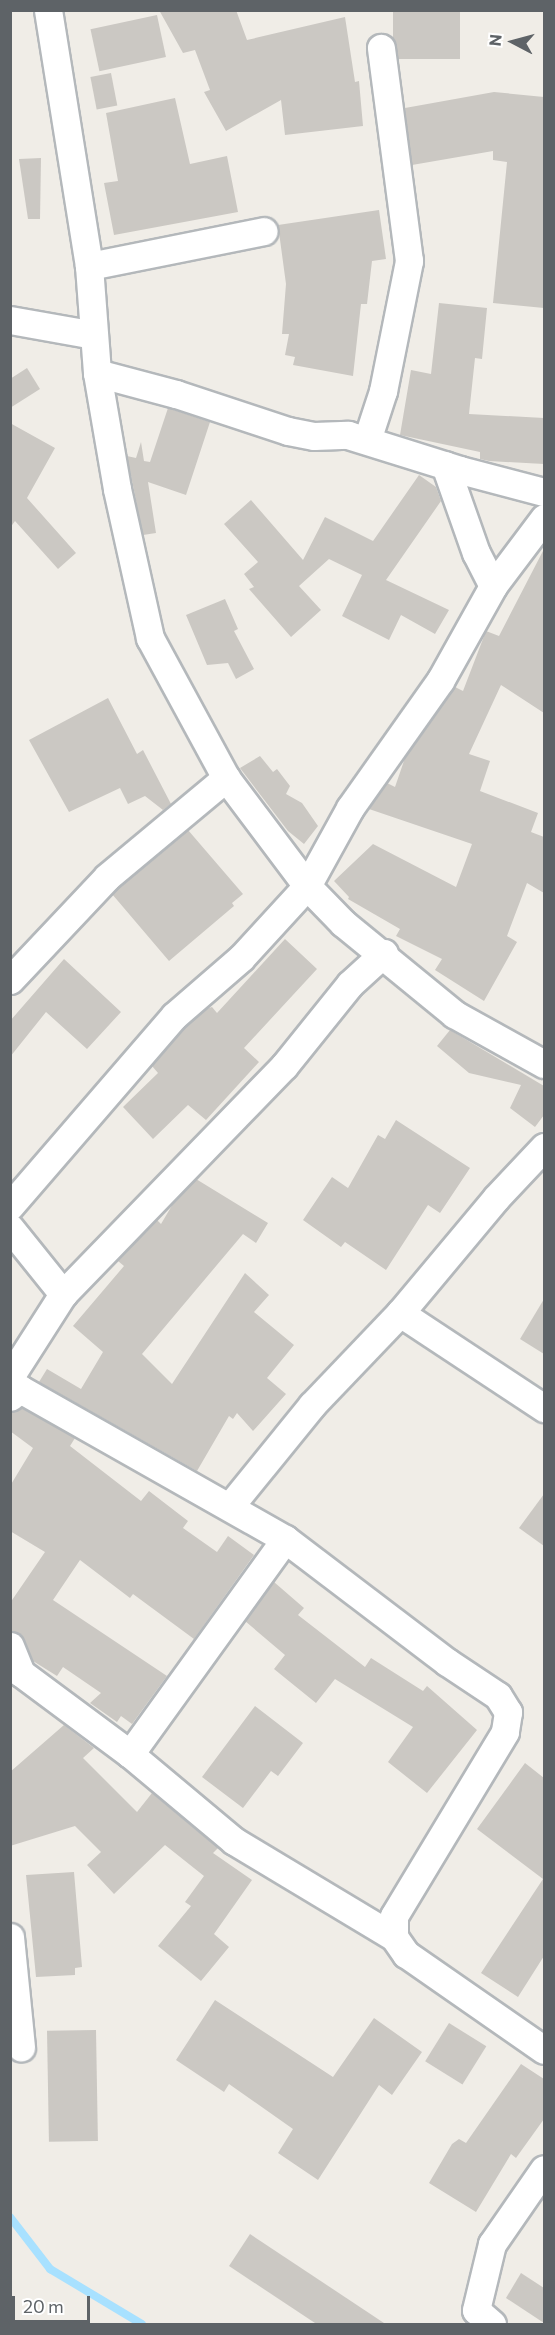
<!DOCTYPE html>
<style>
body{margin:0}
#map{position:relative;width:555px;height:2335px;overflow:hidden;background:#f0ede7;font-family:Commissioner,sans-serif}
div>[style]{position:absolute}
.stream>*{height:8px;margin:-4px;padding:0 4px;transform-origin:4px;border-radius:4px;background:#a8e1ff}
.building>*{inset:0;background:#cbc8c3;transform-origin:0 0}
.roads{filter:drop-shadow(2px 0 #b4b8bb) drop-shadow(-2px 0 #b4b8bb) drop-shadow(0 2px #b4b8bb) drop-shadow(0 -2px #b4b8bb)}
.minor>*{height:27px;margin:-13.5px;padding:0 13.5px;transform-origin:13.5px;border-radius:13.5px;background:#fff}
span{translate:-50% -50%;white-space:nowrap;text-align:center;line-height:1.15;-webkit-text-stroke:4.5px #fff;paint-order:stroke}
.frame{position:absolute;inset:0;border:12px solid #5e6367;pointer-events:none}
.north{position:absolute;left:483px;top:12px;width:60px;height:60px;-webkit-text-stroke:4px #fff;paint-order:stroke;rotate:276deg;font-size:16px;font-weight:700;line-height:24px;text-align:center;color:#5e6367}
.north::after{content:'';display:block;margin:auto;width:21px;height:27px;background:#5e6367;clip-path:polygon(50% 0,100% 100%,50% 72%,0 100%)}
.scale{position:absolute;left:12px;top:2296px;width:78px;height:27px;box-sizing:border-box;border:3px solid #5e6367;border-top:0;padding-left:8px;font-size:18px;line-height:21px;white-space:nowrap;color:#5e6367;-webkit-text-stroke:4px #fff;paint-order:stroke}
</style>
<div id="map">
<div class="stream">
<i style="left:10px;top:2217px;width:66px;rotate:52.4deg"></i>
<i style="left:50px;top:2269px;width:107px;rotate:30.9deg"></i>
</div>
<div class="building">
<i style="clip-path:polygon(159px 10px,236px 10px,247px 40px,345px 17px,355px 82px,359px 81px,363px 126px,285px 135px,281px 100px,226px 131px,204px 92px,210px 90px,195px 50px,183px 53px)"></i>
<i style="left:393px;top:10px;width:67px;height:49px"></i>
<i style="left:157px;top:15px;width:43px;height:68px;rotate:78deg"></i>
<i style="left:111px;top:73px;width:33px;height:21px;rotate:79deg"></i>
<i style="clip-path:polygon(494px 92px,544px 97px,544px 308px,493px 303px,507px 162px,493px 160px,493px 151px,412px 165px,405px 108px)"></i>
<i style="clip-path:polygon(175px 98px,190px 164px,227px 156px,238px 212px,114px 235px,104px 183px,118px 181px,106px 113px)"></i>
<i style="clip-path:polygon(41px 158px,40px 219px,28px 219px,19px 159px)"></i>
<i style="clip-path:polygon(379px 210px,386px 259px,372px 261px,367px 304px,361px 304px,353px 376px,293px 365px,295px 357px,285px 355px,289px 334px,282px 334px,286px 284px,278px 225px)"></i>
<i style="clip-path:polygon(439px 303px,487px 308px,482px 359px,475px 358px,469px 414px,544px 418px,544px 464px,489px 461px,480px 459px,480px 452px,400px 435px,411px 370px,431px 374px)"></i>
<i style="clip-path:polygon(27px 368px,40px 389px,10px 408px,10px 379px)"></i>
<i style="clip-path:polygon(168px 408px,210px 422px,186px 495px,148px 482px,156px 533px,143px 535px,127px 456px,136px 458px,141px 442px,144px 461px,150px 462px)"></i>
<i style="clip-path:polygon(10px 423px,55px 448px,27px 498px,76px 553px,58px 569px,15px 521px,10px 528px)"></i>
<i style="clip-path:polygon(419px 475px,436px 487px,441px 501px,386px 580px,449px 610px,435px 634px,401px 615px,389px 640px,342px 616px,362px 575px,329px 559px,299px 586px,321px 610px,291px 637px,249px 589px,254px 587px,244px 574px,258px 562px,224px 524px,251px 500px,303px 560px,325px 517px,373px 541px)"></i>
<i style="clip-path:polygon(544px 549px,544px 713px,501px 685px,469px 754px,490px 761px,480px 791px,538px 813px,531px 832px,544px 837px,544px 893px,527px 883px,507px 936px,517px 942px,484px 1001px,435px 970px,442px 959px,396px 936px,400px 929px,348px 899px,349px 897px,334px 881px,373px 844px,456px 887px,472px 844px,369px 809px,387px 783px,395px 787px,405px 758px,455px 687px,463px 691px,486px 631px,499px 636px)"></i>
<i style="clip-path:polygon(225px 599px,238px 629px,234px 631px,254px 669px,236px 679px,228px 663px,207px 665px,186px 615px)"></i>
<i style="clip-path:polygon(108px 698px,137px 754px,143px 750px,171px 804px,163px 810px,145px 796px,128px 804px,120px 788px,69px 812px,29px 740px)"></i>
<i style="clip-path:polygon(260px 756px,273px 772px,277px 769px,290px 786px,286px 794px,302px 803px,318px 826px,304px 844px,288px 831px,240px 768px)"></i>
<i style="clip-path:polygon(188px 830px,243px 894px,232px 903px,234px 906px,169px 961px,112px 894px)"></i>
<i style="clip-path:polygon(285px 939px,317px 969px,244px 1048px,259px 1062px,206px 1120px,188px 1105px,153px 1139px,123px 1107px,158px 1073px,152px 1066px,185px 1027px,206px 1009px,212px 1007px,217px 1013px)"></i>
<i style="clip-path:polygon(64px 959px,121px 1012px,87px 1049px,46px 1012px,10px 1057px,10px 1021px)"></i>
<i style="clip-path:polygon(450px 1030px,544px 1086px,544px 1115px,535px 1127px,510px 1108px,521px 1085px,469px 1073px,437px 1046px)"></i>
<i style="clip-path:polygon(396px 1120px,470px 1168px,440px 1213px,428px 1205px,386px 1270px,345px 1242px,341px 1247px,303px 1220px,332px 1177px,348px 1188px,378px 1135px,385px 1139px)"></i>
<i style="clip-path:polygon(196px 1179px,268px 1223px,256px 1243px,243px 1234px,142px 1354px,172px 1384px,245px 1273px,269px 1295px,254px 1312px,294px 1345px,267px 1378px,286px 1394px,253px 1431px,237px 1413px,233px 1419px,229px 1416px,197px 1471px,39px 1382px,47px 1369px,81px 1389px,103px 1352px,73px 1326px,124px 1266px,118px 1261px,157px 1220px,161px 1224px,174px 1202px)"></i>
<i style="clip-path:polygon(544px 1299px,544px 1354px,520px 1339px)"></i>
<i style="clip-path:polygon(22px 1408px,75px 1438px,70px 1446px,141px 1501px,149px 1491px,188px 1521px,183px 1528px,217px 1552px,228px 1536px,254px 1555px,194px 1639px,133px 1594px,130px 1598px,80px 1560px,53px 1600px,167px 1676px,132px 1724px,121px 1716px,117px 1722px,90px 1703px,101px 1693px,63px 1667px,57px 1676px,33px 1661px,24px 1640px,11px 1630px,10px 1603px,45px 1552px,10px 1531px,10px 1486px,33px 1448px,10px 1431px,10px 1412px)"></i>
<i style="clip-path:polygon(544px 1494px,544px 1546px,519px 1528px)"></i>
<i style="clip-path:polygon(274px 1582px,304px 1608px,298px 1615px,365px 1667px,371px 1658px,423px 1691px,427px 1686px,477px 1730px,427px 1793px,388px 1762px,413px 1727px,335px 1679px,316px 1703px,274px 1669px,285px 1655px,245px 1621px)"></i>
<i style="clip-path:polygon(255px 1706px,303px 1743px,278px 1776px,271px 1771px,243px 1808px,202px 1777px)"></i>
<i style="clip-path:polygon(64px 1725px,94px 1748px,83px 1758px,137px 1812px,152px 1793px,218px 1848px,213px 1853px,252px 1880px,214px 1934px,229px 1947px,201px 1981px,158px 1946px,191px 1906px,185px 1902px,204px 1876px,165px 1845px,114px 1894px,87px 1865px,101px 1852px,75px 1826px,10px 1846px,10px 1772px)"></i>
<i style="clip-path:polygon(525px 1763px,544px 1778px,544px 1956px,518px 1997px,481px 1973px,543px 1879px,477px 1829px)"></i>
<i style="clip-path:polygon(74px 1872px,82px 1967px,75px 1968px,75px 1975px,36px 1977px,26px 1875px)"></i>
<i style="clip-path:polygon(215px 2000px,333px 2077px,374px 2018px,422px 2052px,392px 2095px,379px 2085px,318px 2180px,278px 2153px,293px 2129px,229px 2084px,224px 2092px,176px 2060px)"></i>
<i style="left:449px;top:2023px;width:44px;height:45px;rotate:32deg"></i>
<i style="left:96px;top:2030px;width:111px;height:49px;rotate:89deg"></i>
<i style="clip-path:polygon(521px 2064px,544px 2079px,544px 2119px,516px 2158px,511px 2154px,476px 2212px,429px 2183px,452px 2144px,459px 2139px,466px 2143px)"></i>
<i style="clip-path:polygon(250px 2234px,387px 2325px,318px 2325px,229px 2266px)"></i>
<i style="clip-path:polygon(521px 2273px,544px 2288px,544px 2323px,506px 2298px)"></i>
</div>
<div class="roads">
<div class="minor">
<i style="left:48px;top:10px;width:259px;rotate:80.9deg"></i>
<i style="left:89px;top:266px;width:107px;rotate:85.7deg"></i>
<i style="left:97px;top:373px;width:118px;rotate:80.2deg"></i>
<i style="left:117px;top:489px;width:153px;rotate:77.5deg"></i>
<i style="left:150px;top:638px;width:159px;rotate:61.5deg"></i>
<i style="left:226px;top:778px;width:135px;rotate:53.1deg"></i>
<i style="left:307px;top:886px;width:52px;rotate:45.8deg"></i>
<i style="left:343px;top:923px;width:144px;rotate:39.3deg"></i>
<i style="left:454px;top:1014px;width:103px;rotate:29.1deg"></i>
<i style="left:89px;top:266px;width:178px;rotate:-11.3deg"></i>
<i style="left:10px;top:320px;width:85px;rotate:10.1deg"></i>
<i style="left:97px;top:373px;width:82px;rotate:14.9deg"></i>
<i style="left:176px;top:394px;width:118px;rotate:18.3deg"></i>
<i style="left:288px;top:431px;width:26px;rotate:11deg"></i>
<i style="left:314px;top:436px;width:34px;rotate:-2deg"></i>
<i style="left:348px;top:435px;width:117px;rotate:17.4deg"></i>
<i style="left:460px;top:470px;width:87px;rotate:14.7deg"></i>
<i style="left:367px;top:440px;width:52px;rotate:-71.9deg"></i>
<i style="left:383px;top:391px;width:133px;rotate:-78.7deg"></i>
<i style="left:409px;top:261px;width:215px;rotate:-97.5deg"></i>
<i style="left:493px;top:586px;width:85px;rotate:-53.1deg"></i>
<i style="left:10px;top:980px;width:141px;rotate:-46.7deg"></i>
<i style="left:107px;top:877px;width:155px;rotate:-39.8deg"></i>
<i style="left:10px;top:1206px;width:251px;rotate:-49.2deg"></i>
<i style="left:174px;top:1016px;width:89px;rotate:-40.9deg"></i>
<i style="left:241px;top:958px;width:98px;rotate:-47.5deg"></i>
<i style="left:307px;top:886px;width:89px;rotate:-61.1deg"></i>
<i style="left:350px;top:808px;width:156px;rotate:-54.7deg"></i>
<i style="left:440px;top:681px;width:109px;rotate:-60.8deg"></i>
<i style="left:493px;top:586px;width:37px;rotate:-117deg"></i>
<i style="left:476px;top:553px;width:93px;rotate:-109.4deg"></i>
<i style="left:10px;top:1228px;width:85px;rotate:51.2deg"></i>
<i style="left:63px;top:1294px;width:98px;rotate:122.6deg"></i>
<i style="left:63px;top:1294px;width:318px;rotate:-45.9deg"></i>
<i style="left:284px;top:1066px;width:105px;rotate:-51.2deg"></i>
<i style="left:350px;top:984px;width:46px;rotate:-42.4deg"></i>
<i style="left:400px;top:1313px;width:173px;rotate:33.4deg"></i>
<i style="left:10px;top:1397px;width:13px;rotate:-39deg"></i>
<i style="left:20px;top:1389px;width:305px;rotate:29.5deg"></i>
<i style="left:285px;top:1539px;width:203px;rotate:37.2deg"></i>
<i style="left:447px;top:1662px;width:61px;rotate:33.7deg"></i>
<i style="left:498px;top:1696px;width:19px;rotate:58deg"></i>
<i style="left:508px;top:1712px;width:20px;rotate:99deg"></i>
<i style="left:505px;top:1732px;width:215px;rotate:121.1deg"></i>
<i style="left:394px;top:1916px;width:21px;rotate:90deg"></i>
<i style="left:394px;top:1937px;width:21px;rotate:55deg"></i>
<i style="left:406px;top:1954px;width:168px;rotate:34.8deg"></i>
<i style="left:230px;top:1506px;width:130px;rotate:-50.9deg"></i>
<i style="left:312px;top:1405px;width:127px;rotate:-46.3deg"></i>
<i style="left:400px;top:1313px;width:150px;rotate:-50.1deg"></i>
<i style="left:496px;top:1198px;width:70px;rotate:-46.7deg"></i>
<i style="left:10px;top:1646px;width:29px;rotate:68deg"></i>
<i style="left:21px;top:1673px;width:136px;rotate:36.6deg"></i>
<i style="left:130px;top:1754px;width:136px;rotate:39.9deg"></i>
<i style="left:234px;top:1841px;width:187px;rotate:31deg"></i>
<i style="left:130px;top:1754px;width:265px;rotate:-54.2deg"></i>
<i style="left:10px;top:1937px;width:111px;rotate:84.3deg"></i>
<i style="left:492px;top:2324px;width:21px;rotate:-139deg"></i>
<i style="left:476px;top:2310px;width:68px;rotate:-76.4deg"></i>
<i style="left:492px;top:2244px;width:91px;rotate:-55.3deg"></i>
</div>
</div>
<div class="frame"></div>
<div class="north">N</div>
<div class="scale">20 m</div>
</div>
